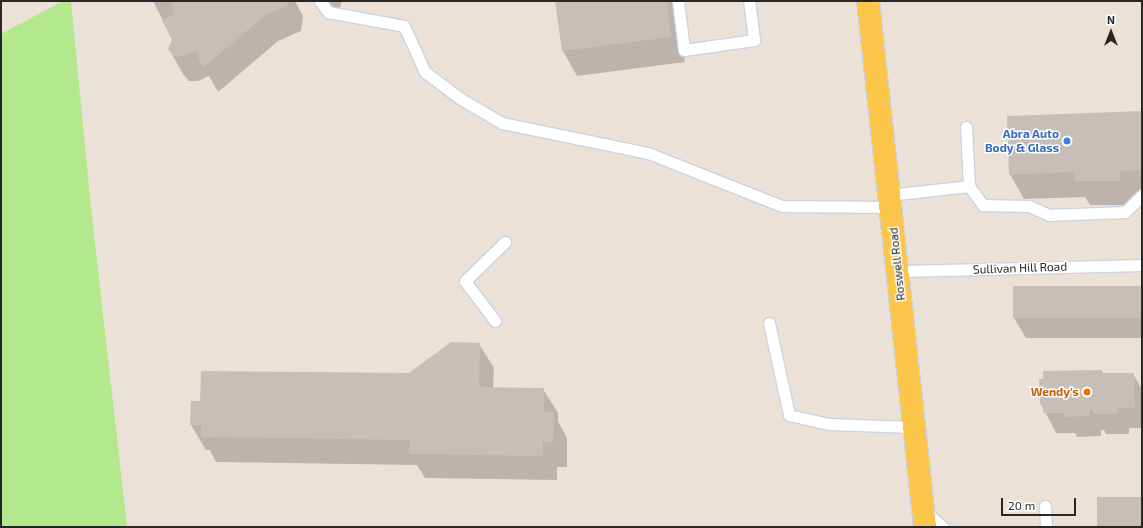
<!DOCTYPE html>
<style>
body{margin:0}
#map{position:relative;width:1143px;height:528px;overflow:hidden;background:#ece1d7;font-family:"Exo 2",sans-serif}
div>[style]{position:absolute}
.green>*{inset:0;background:#b3e88d}
.shadow>*{inset:0;background:#0003}
.building>*{inset:0;background:#c6beb7;transform-origin:0 0}
.roads{filter:drop-shadow(1px 0 #ccd2e2) drop-shadow(-1px 0 #ccd2e2) drop-shadow(0 1px #ccd2e2) drop-shadow(0 -1px #ccd2e2)}
.lane>*{height:11px;margin:-5.5px;padding:0 5.5px;transform-origin:5.5px;border-radius:5.5px;background:#fff}
.primary>*{height:22px;margin:-11px;padding:0 11px;transform-origin:11px;border-radius:11px;background:#fcc64b}
.dots>*{width:11px;height:11px;translate:-50% -50%;box-sizing:border-box;border:2px solid #fff;border-radius:50%}
span{translate:-50% -50%;white-space:nowrap;text-align:center;line-height:1.15;-webkit-text-stroke:3px #fff;paint-order:stroke}
.shop-label{font-size:12px;color:#366cbe;font-weight:700}
.right{translate:-100% -50%;text-align:right}
.street-label{font-size:12px;color:#272727}
.food-label{font-size:12px;color:#c56008;font-weight:700}
.frame{position:absolute;inset:0;border:2px solid #272727;pointer-events:none}
.north{position:absolute;left:1091px;top:12px;width:40px;height:40px;-webkit-text-stroke:3px #fff;paint-order:stroke;rotate:0deg;font-size:11px;font-weight:700;line-height:16px;text-align:center;color:#272727}
.north::after{content:'';display:block;margin:auto;width:14px;height:18px;background:#272727;clip-path:polygon(50% 0,100% 100%,50% 72%,0 100%)}
.scale{position:absolute;left:1001px;top:498px;width:75px;height:18px;box-sizing:border-box;border:2px solid #272727;border-top:0;padding-left:5px;font-size:12px;line-height:14px;white-space:nowrap;color:#272727;-webkit-text-stroke:3px #fff;paint-order:stroke}
</style>
<div id="map">
<div class="green">
<i style="clip-path:polygon(63px 1px,71px 1px,90px 198px,127px 527px,1px 527px,1px 34px)"></i>
</div>
<div class="shadow">
<i style="clip-path:polygon(153px 1px,295px 1px,303px 16px,301px 31px,278px 41px,218px 92px,209px 76px,198px 81px,189px 81px,183px 74px,169px 49px,173px 40px)"></i>
<i style="clip-path:polygon(318px 1px,342px 1px,339px 10px)"></i>
<i style="clip-path:polygon(556px 1px,677px 1px,685px 62px,577px 76px,563px 51px)"></i>
<i style="clip-path:polygon(1142px 112px,1142px 195px,1133px 195px,1134px 205px,1090px 205px,1085px 197px,1024px 199px,1010px 174px)"></i>
<i style="clip-path:polygon(1142px 287px,1142px 338px,1026px 338px,1014px 318px)"></i>
<i style="clip-path:polygon(479px 344px,494px 368px,493px 388px,543px 389px,558px 413px,558px 421px,567px 438px,567px 467px,557px 467px,557px 480px,425px 478px,417px 465px,216px 462px,210px 450px,206px 450px,191px 425px,409px 374px)"></i>
<i style="clip-path:polygon(1102px 371px,1104px 374px,1133px 374px,1142px 389px,1142px 428px,1129px 428px,1129px 434px,1106px 434px,1104px 430px,1101px 430px,1101px 436px,1077px 437px,1075px 433px,1056px 433px,1041px 404px)"></i>
</div>
<div class="building">
<i style="clip-path:polygon(170px 1px,288px 1px,287px 6px,264px 16px,203px 68px,196px 51px,184px 56px,174px 56px,168px 49px,172px 40px,162px 20px,175px 14px)"></i>
<i style="clip-path:polygon(555px 1px,667px 1px,671px 37px,562px 51px)"></i>
<i style="clip-path:polygon(1142px 111px,1142px 170px,1120px 171px,1120px 181px,1075px 181px,1074px 172px,1009px 175px,1007px 116px)"></i>
<i style="left:1013px;top:286px;width:129px;height:32px"></i>
<i style="clip-path:polygon(451px 342px,480px 343px,479px 387px,544px 388px,544px 412px,554px 412px,553px 442px,543px 442px,543px 456px,409px 454px,410px 440px,201px 437px,201px 425px,190px 425px,191px 401px,200px 401px,201px 371px,409px 373px)"></i>
<i style="clip-path:polygon(1102px 370px,1102px 373px,1134px 373px,1135px 408px,1118px 408px,1118px 414px,1093px 414px,1093px 410px,1090px 410px,1090px 416px,1064px 417px,1064px 413px,1043px 413px,1043px 404px,1040px 404px,1039px 379px,1043px 379px,1043px 371px)"></i>
<i style="left:1142px;top:497px;width:30px;height:45px;rotate:90deg"></i>
</div>
<div class="roads">
<div class="lane">
<i style="left:320px;top:1px;width:14px;rotate:54deg"></i>
<i style="left:328px;top:12px;width:77px;rotate:10.4deg"></i>
<i style="left:404px;top:26px;width:51px;rotate:65.5deg"></i>
<i style="left:425px;top:72px;width:45px;rotate:36.9deg"></i>
<i style="left:461px;top:99px;width:48px;rotate:30.3deg"></i>
<i style="left:502px;top:123px;width:149px;rotate:11.6deg"></i>
<i style="left:648px;top:153px;width:144px;rotate:21.6deg"></i>
<i style="left:782px;top:206px;width:108px;rotate:0.5deg"></i>
<i style="left:678px;top:1px;width:49px;rotate:83deg"></i>
<i style="left:684px;top:50px;width:71px;rotate:-8.1deg"></i>
<i style="left:754px;top:40px;width:39px;rotate:-97deg"></i>
<i style="left:966px;top:127px;width:59px;rotate:87.1deg"></i>
<i style="left:889px;top:195px;width:81px;rotate:-6.4deg"></i>
<i style="left:969px;top:186px;width:24px;rotate:54deg"></i>
<i style="left:983px;top:205px;width:46px;rotate:1.2deg"></i>
<i style="left:1029px;top:206px;width:22px;rotate:24deg"></i>
<i style="left:1049px;top:215px;width:76px;rotate:-2.3deg"></i>
<i style="left:1125px;top:212px;width:24px;rotate:-45deg"></i>
<i style="left:897px;top:271px;width:245px;rotate:-1.4deg"></i>
<i style="left:495px;top:321px;width:50px;rotate:-126.9deg"></i>
<i style="left:465px;top:281px;width:56px;rotate:-44.3deg"></i>
<i style="left:769px;top:323px;width:94px;rotate:77.7deg"></i>
<i style="left:789px;top:415px;width:41px;rotate:12.7deg"></i>
<i style="left:829px;top:424px;width:86px;rotate:2deg"></i>
<i style="left:1045px;top:506px;width:21px;rotate:87deg"></i>
<i style="left:924px;top:510px;width:25px;rotate:42deg"></i>
</div>
<div class="primary">
<i style="left:868px;top:1px;width:529px;rotate:83.82deg"></i>
</div>
</div>
<div class="dots">
<i style="left:1067px;top:141px;background:#3f7fe0"></i>
<i style="left:1087px;top:392px;background:#e8710a"></i>
</div>
<div class="shop-label">
<span class="right" style="left:1059px;top:141px">Abra Auto<br>Body &amp; Glass</span>
</div>
<div class="street-label">
<span style="left:897px;top:264px;rotate:-96deg">Roswell Road</span>
<span style="left:1020px;top:268px;rotate:-2deg">Sullivan Hill Road</span>
</div>
<div class="food-label">
<span class="right" style="left:1079px;top:392px">Wendy's</span>
</div>
<div class="frame"></div>
<div class="north">N</div>
<div class="scale">20 m</div>
</div>
